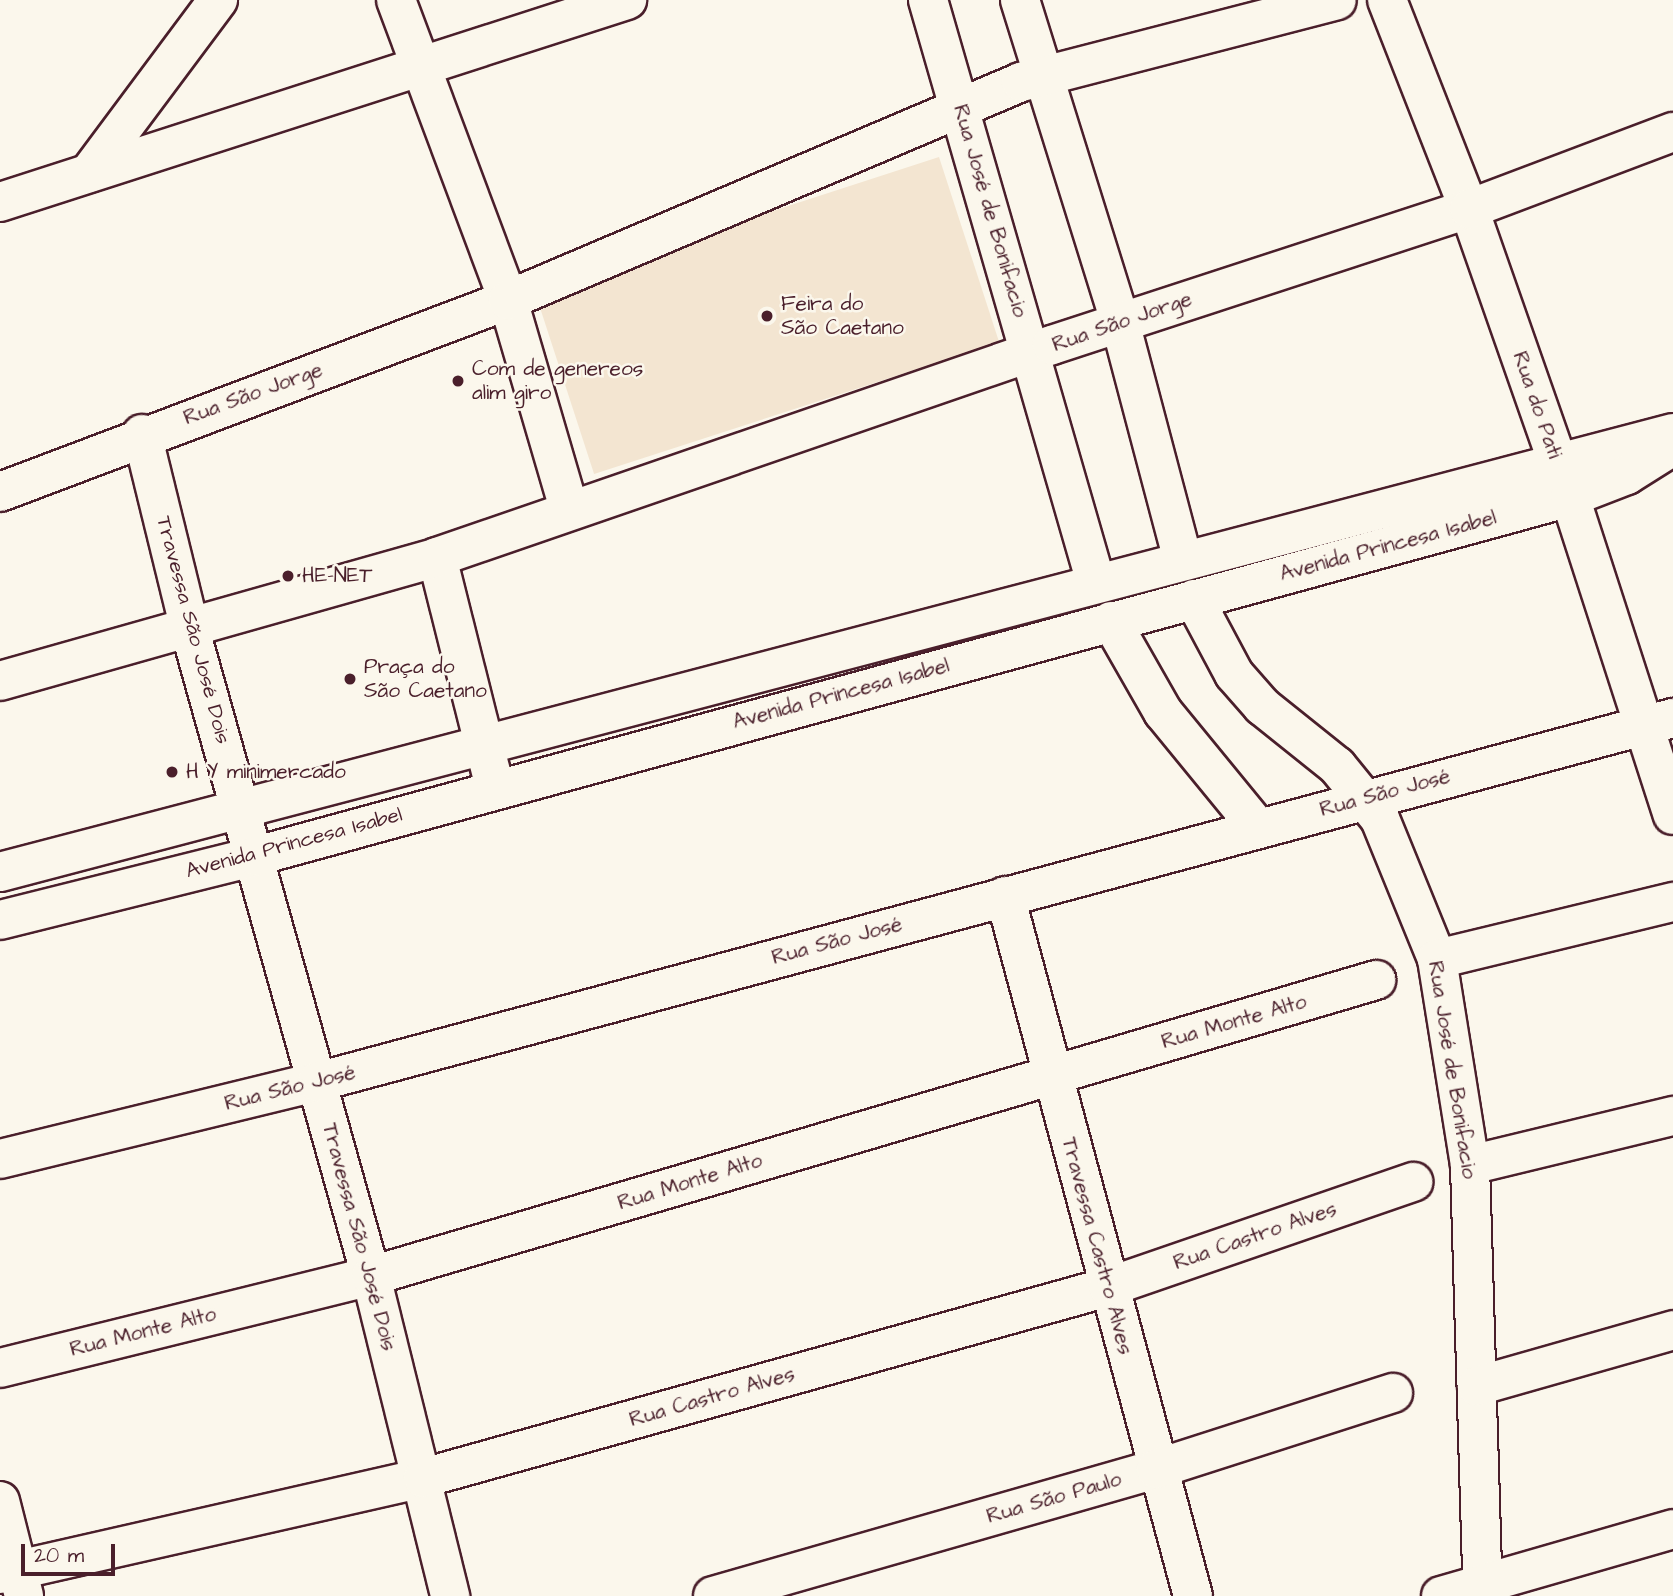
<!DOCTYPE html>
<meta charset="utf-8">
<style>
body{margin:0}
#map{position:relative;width:1673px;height:1596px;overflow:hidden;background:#fbf7ec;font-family:"Architects Daughter",sans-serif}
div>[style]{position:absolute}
.built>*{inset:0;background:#f3e5d1;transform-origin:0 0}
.roads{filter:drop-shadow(2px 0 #4a1f2b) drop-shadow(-2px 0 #4a1f2b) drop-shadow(0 2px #4a1f2b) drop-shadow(0 -2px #4a1f2b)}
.minor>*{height:38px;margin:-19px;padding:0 19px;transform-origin:19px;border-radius:19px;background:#fbf7ec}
.dots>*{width:19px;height:19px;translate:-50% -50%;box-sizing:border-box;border:4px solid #fbf7ec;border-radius:50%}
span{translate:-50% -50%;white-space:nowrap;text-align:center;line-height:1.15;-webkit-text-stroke:5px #fbf7ec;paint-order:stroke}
.street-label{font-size:21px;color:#4a1f2b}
.poi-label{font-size:21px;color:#4a1f2b}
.left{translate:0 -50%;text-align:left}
.scale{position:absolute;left:21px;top:1544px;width:94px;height:32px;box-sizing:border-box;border:4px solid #4a1f2b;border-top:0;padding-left:9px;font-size:21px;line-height:24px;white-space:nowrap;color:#4a1f2b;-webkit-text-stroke:5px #fbf7ec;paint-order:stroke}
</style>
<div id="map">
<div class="built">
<i style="left:939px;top:157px;width:195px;height:426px;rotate:72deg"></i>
</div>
<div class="roads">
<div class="minor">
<i style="left:396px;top:0;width:320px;rotate:69.5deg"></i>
<i style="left:508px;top:300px;width:218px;rotate:73.7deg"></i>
<i style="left:928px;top:0;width:607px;rotate:73.92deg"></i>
<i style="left:1020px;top:0;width:337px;rotate:72.7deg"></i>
<i style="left:1120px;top:322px;width:246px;rotate:75.2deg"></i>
<i style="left:1387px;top:0;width:225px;rotate:68.6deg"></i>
<i style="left:1469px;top:209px;width:305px;rotate:70.7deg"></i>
<i style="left:1570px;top:497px;width:334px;rotate:72.1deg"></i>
<i style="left:89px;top:173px;width:216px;rotate:-53.3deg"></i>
<i style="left:0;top:202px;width:659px;rotate:-17.86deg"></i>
<i style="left:142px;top:434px;width:202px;rotate:76.2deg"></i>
<i style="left:190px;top:630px;width:671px;rotate:74.35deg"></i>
<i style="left:371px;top:1276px;width:330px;rotate:76.1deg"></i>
<i style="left:0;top:492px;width:543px;rotate:-20.7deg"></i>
<i style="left:508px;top:300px;width:557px;rotate:-23.02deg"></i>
<i style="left:1021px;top:82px;width:326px;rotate:-14.5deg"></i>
<i style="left:437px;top:557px;width:222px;rotate:75.9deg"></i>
<i style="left:1194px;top:599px;width:85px;rotate:61.9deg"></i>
<i style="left:1234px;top:674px;width:43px;rotate:48.8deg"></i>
<i style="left:1262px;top:706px;width:96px;rotate:38.7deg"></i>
<i style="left:1337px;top:766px;width:68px;rotate:50.9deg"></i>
<i style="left:1380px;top:819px;width:151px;rotate:67.8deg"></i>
<i style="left:1437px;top:959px;width:209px;rotate:80.9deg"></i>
<i style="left:1470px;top:1165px;width:431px;rotate:88.3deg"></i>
<i style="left:1111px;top:621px;width:105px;rotate:60.3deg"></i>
<i style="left:1163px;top:712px;width:150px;rotate:50.7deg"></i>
<i style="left:0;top:681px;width:454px;rotate:-15.8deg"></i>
<i style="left:437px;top:557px;width:651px;rotate:-19.02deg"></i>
<i style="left:1052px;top:345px;width:439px;rotate:-18.1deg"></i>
<i style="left:1469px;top:209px;width:218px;rotate:-20.7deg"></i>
<i style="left:0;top:872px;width:1730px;rotate:-14.7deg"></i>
<i style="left:1005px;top:896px;width:725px;rotate:74.97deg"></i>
<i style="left:0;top:920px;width:264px;rotate:-14deg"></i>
<i style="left:256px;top:856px;width:1362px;rotate:-15.28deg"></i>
<i style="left:1570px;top:497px;width:61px;rotate:-21.1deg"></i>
<i style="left:1627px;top:475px;width:54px;rotate:-32.2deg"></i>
<i style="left:1437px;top:959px;width:243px;rotate:-13.6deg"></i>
<i style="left:0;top:1159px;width:326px;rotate:-13.7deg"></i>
<i style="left:317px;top:1082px;width:1404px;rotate:-15.03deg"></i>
<i style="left:1470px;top:1165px;width:209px;rotate:-13.6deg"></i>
<i style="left:0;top:1368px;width:382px;rotate:-13.9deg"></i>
<i style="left:371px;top:1276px;width:1048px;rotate:-16.41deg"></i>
<i style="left:1477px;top:1386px;width:204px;rotate:-15.9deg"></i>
<i style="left:0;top:1501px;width:98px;rotate:75.8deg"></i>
<i style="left:0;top:1574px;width:434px;rotate:-12.8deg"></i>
<i style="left:423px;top:1478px;width:711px;rotate:-15.58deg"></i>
<i style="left:1108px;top:1287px;width:323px;rotate:-19deg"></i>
<i style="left:713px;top:1596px;width:461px;rotate:-16deg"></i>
<i style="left:1156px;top:1469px;width:249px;rotate:-17.8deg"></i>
<i style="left:1441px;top:1596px;width:241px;rotate:-16.1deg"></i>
</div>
</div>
<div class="dots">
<i style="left:767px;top:316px;background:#4a1f2b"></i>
<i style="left:458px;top:381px;background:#4a1f2b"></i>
<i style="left:288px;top:576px;background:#4a1f2b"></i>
<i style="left:350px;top:679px;background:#4a1f2b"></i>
<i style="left:172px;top:772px;background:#4a1f2b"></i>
</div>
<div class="street-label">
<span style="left:990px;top:211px;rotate:74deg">Rua José de Bonifacio</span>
<span style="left:1122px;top:322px;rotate:-19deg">Rua São Jorge</span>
<span style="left:253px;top:394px;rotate:-20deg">Rua São Jorge</span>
<span style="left:1537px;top:405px;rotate:71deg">Rua do Pati</span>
<span style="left:1388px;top:546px;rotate:-15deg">Avenida Princesa Isabel</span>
<span style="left:193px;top:630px;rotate:75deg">Travessa São José Dois</span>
<span style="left:841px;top:694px;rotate:-15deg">Avenida Princesa Isabel</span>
<span style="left:1385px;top:793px;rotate:-15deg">Rua São José</span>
<span style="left:294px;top:843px;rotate:-15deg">Avenida Princesa Isabel</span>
<span style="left:837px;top:941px;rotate:-15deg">Rua São José</span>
<span style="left:1234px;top:1022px;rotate:-16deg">Rua Monte Alto</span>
<span style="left:1452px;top:1070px;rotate:81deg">Rua José de Bonifacio</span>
<span style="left:290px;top:1088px;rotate:-14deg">Rua São José</span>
<span style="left:690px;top:1182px;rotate:-17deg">Rua Monte Alto</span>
<span style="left:1255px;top:1236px;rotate:-19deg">Rua Castro Alves</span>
<span style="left:359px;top:1237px;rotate:75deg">Travessa São José Dois</span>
<span style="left:1097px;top:1246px;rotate:75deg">Travessa Castro Alves</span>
<span style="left:143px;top:1332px;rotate:-14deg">Rua Monte Alto</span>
<span style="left:712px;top:1397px;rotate:-16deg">Rua Castro Alves</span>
<span style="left:1054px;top:1498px;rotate:-16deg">Rua São Paulo</span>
</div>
<div class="poi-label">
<span class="left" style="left:781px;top:316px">Feira do<br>São Caetano</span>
<span class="left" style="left:472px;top:381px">Com de genereos<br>alim giro</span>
<span class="left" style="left:302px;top:576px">HE-NET</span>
<span class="left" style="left:364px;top:679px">Praça do<br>São Caetano</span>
<span class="left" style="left:186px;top:772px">H Y minimercado</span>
</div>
<div class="scale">20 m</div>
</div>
